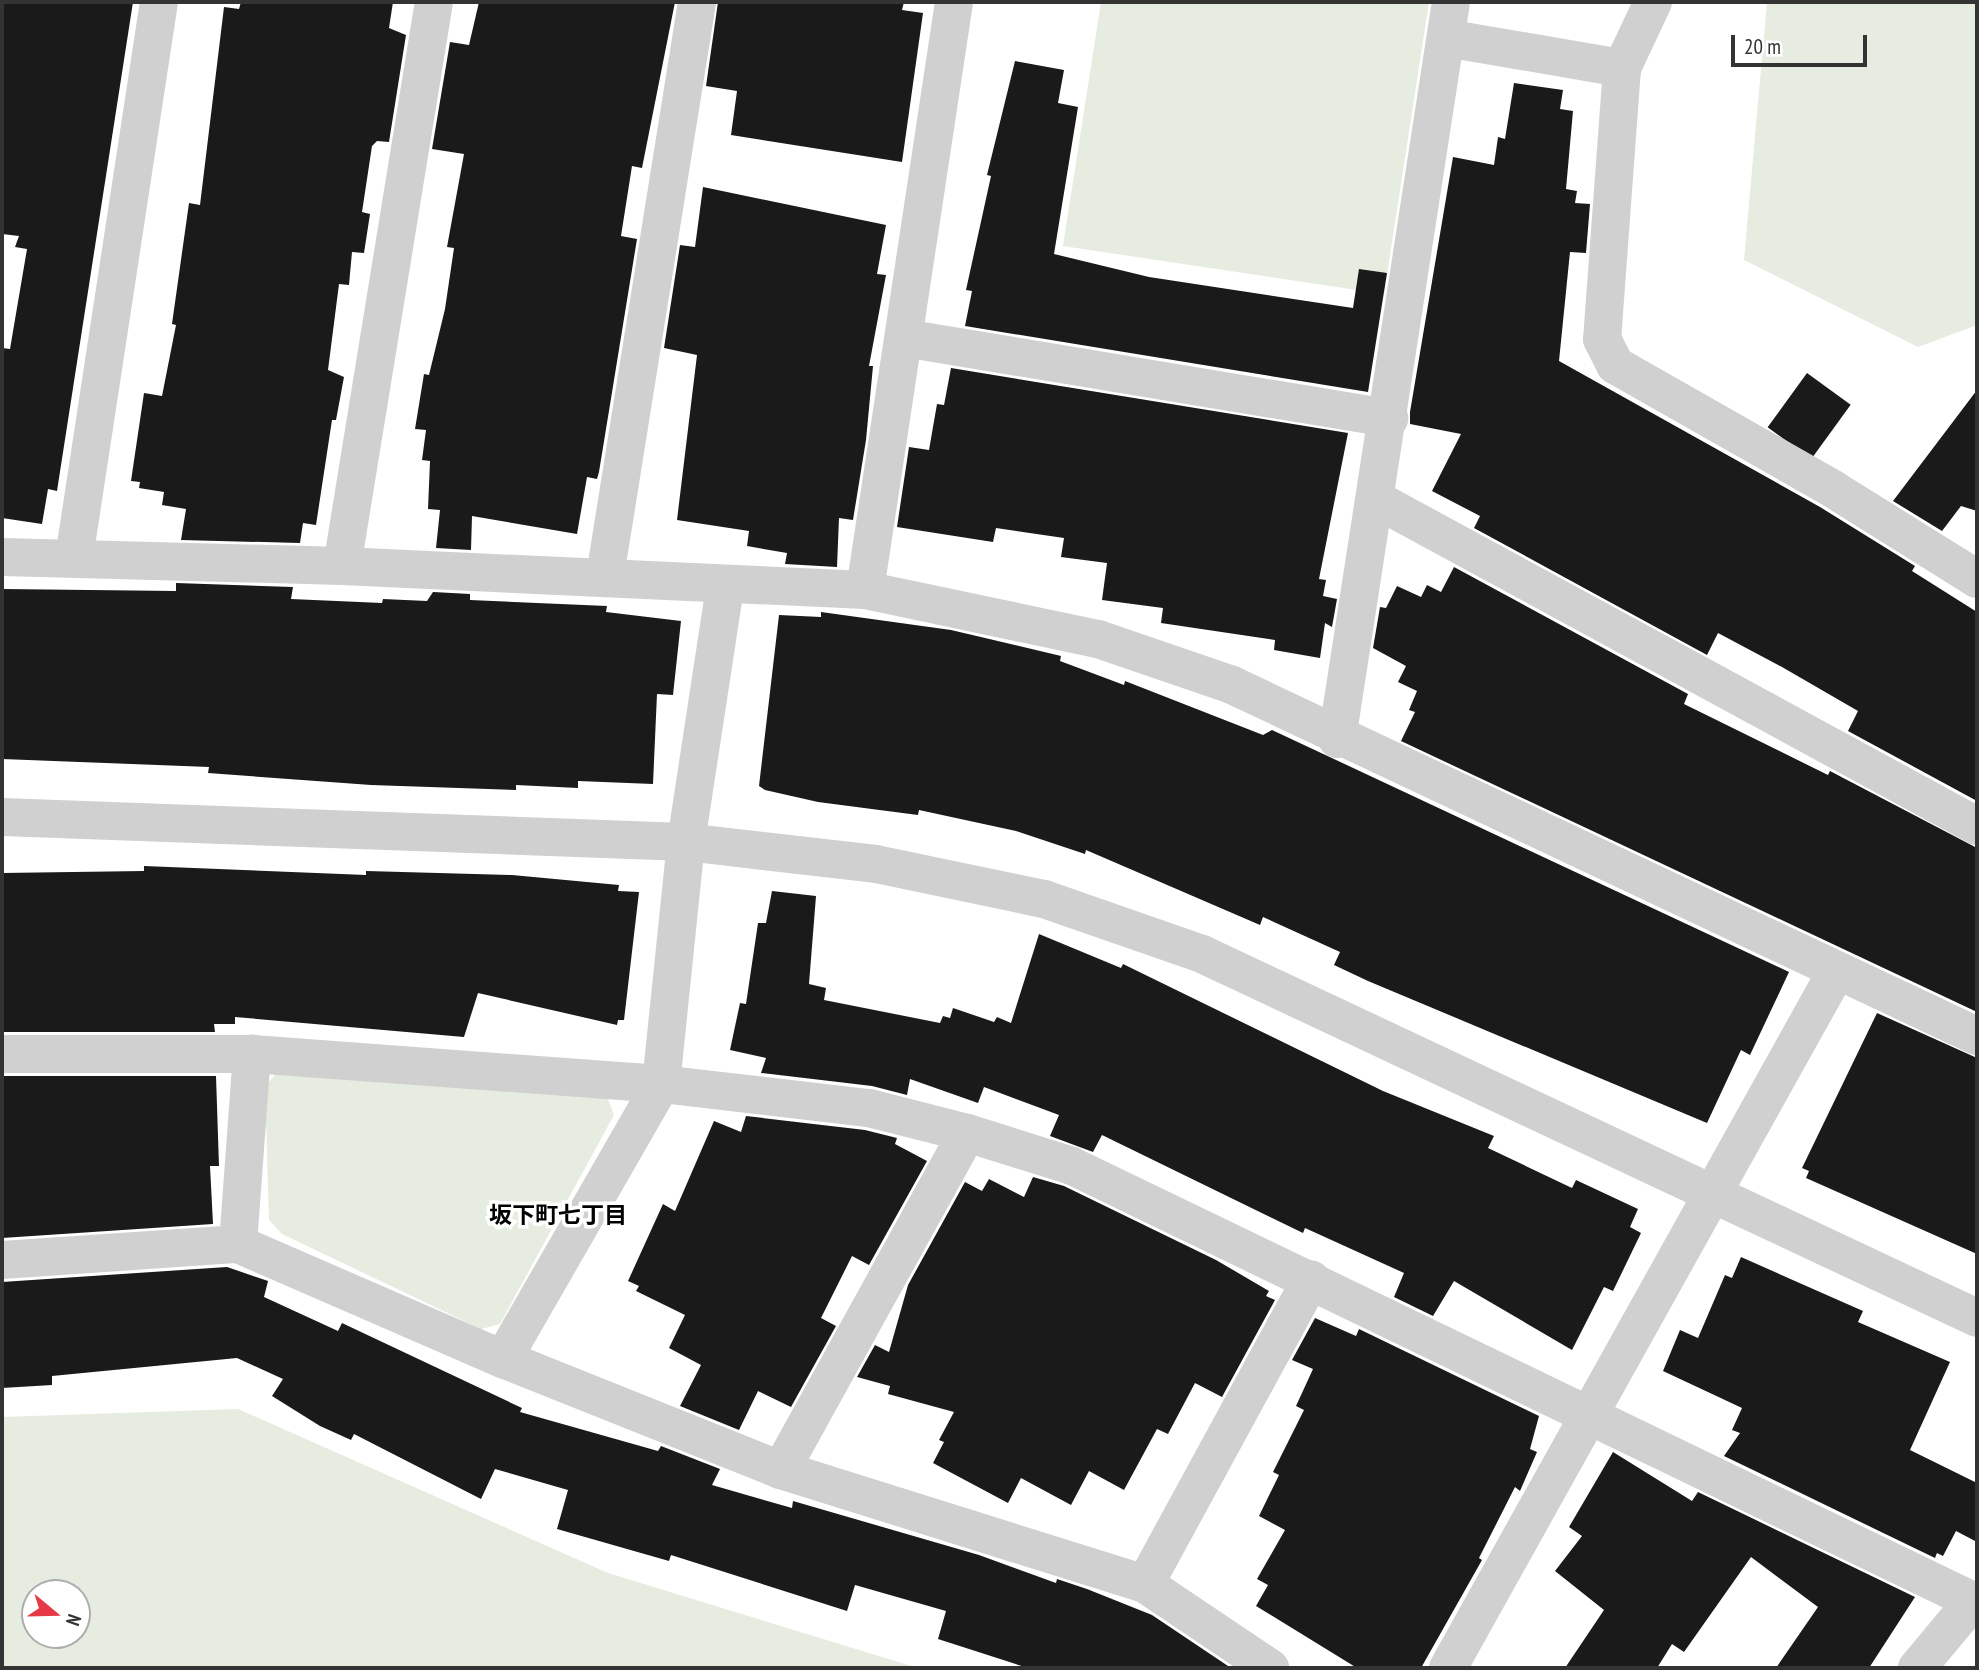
<!DOCTYPE html>
<meta charset="utf-8">
<style>
body{margin:0}
#map{position:relative;width:1979px;height:1670px;overflow:hidden;background:#fff;font-family:"PT Sans Narrow","Noto Sans JP",sans-serif}
div>[style]{position:absolute}
.green>*{inset:0;background:#e6ecdf}
.building>*{inset:0;background:#1a1a1a;transform-origin:0 0}
.minor>*{height:38px;margin:-19px;padding:0 19px;transform-origin:19px;border-radius:19px;background:#d0d0d0}
span{translate:-50% -50%;white-space:nowrap;text-align:center;line-height:1.15;-webkit-text-stroke:7px #fff;paint-order:stroke}
.neighbourhood-label{font-size:23px;color:#000;font-weight:700}
.frame{position:absolute;inset:0;border:4px solid #333;pointer-events:none}
.north{position:absolute;left:21px;top:1579px;width:70px;height:70px;box-sizing:border-box;background:#fff;border:2px solid #adadad;border-radius:50%;rotate:109deg;font-size:19px;font-weight:700;line-height:28px;text-align:center;color:#333}
.north::after{content:'';display:block;margin:auto;width:24px;height:32px;background:#e63946;clip-path:polygon(50% 0,100% 100%,50% 72%,0 100%)}
.scale{position:absolute;left:1731px;top:35px;width:136px;height:32px;box-sizing:border-box;border:4px solid #333;border-top:0;padding-left:9px;font-size:21px;line-height:24px;white-space:nowrap;color:#333;-webkit-text-stroke:5px #fff;paint-order:stroke}
</style>
<div id="map">
<div class="green">
<i style="clip-path:polygon(1101px 2px,1429px 2px,1384px 294px,1063px 246px)"></i>
<i style="clip-path:polygon(1767px 2px,1977px 2px,1977px 325px,1918px 347px,1744px 260px)"></i>
<i style="clip-path:polygon(279px 1070px,607px 1096px,614px 1115px,500px 1324px,481px 1329px,282px 1234px,269px 1220px,265px 1087px)"></i>
<i style="clip-path:polygon(evenodd,238px 1409px,608px 1573px,918px 1668px,2px 1668px,2px 1417px,238px 1409px,35px 1593px,77px 1593px,77px 1635px,35px 1635px,35px 1593px)"></i>
</div>
<div class="building">
<i style="clip-path:polygon(2px 2px,133px 2px,57px 491px,48px 489px,42px 524px,2px 518px,2px 348px,10px 349px,27px 249px,15px 247px,19px 236px,2px 234px)"></i>
<i style="clip-path:polygon(241px 2px,393px 2px,389px 28px,406px 35px,389px 142px,377px 141px,372px 146px,362px 212px,370px 214px,364px 253px,352px 252px,349px 285px,339px 284px,328px 370px,344px 377px,336px 420px,332px 420px,316px 525px,303px 523px,300px 543px,181px 540px,186px 509px,162px 505px,164px 492px,139px 488px,140px 482px,131px 481px,144px 393px,162px 396px,176px 325px,172px 324px,189px 203px,200px 205px,224px 7px,239px 9px)"></i>
<i style="clip-path:polygon(479px 2px,675px 2px,642px 168px,632px 166px,621px 236px,637px 239px,599px 472px,597px 479px,587px 477px,577px 534px,472px 516px,471px 550px,436px 548px,440px 510px,428px 509px,430px 461px,422px 460px,426px 430px,415px 429px,424px 374px,429px 375px,445px 309px,454px 248px,447px 247px,464px 154px,432px 149px,450px 42px,469px 45px)"></i>
<i style="clip-path:polygon(718px 2px,904px 2px,902px 10px,923px 13px,902px 162px,731px 135px,737px 91px,706px 86px)"></i>
<i style="clip-path:polygon(1015px 61px,1064px 70px,1058px 103px,1078px 107px,1054px 254px,1149px 277px,1353px 308px,1359px 269px,1387px 273px,1368px 392px,965px 326px,972px 291px,966px 290px,991px 176px,987px 175px)"></i>
<i style="clip-path:polygon(1514px 83px,1563px 90px,1560px 109px,1573px 111px,1566px 189px,1577px 191px,1575px 203px,1590px 204px,1586px 253px,1570px 252px,1559px 361px,1820px 507px,1915px 566px,1912px 571px,1977px 612px,1977px 801px,1848px 731px,1858px 711px,1782px 667px,1718px 633px,1707px 655px,1474px 528px,1480px 516px,1432px 491px,1461px 434px,1410px 424px,1410px 412px,1453px 157px,1494px 165px,1498px 137px,1505px 139px)"></i>
<i style="clip-path:polygon(703px 187px,886px 225px,877px 274px,886px 275px,869px 366px,873px 366px,866px 440px,853px 520px,839px 518px,837px 567px,785px 564px,787px 553px,747px 546px,749px 531px,677px 520px,697px 355px,664px 348px,680px 245px,695px 247px)"></i>
<i style="clip-path:polygon(951px 368px,1348px 433px,1319px 579px,1326px 580px,1323px 596px,1337px 599px,1332px 627px,1325px 623px,1320px 658px,1274px 650px,1275px 640px,1161px 623px,1163px 608px,1102px 600px,1107px 563px,1061px 557px,1064px 538px,996px 528px,993px 542px,897px 527px,909px 447px,929px 450px,937px 404px,944px 405px)"></i>
<i style="left:1807px;top:373px;width:54px;height:67px;rotate:36deg"></i>
<i style="clip-path:polygon(1977px 390px,1977px 511px,1961px 506px,1942px 531px,1893px 501px)"></i>
<i style="clip-path:polygon(1454px 567px,1688px 694px,1684px 704px,1828px 775px,1830px 771px,1977px 848px,1977px 1012px,1401px 741px,1415px 712px,1409px 710px,1417px 691px,1398px 682px,1406px 666px,1373px 648px,1380px 607px,1386px 608px,1397px 586px,1421px 597px,1427px 585px,1441px 592px)"></i>
<i style="clip-path:polygon(176px 583px,293px 587px,291px 599px,382px 603px,383px 599px,427px 601px,433px 592px,470px 594px,470px 600px,607px 606px,606px 612px,681px 621px,673px 695px,657px 694px,653px 784px,578px 781px,578px 788px,516px 785px,516px 790px,371px 785px,208px 773px,209px 767px,2px 759px,2px 589px,176px 591px)"></i>
<i style="clip-path:polygon(821px 612px,951px 630px,1061px 656px,1060px 661px,1124px 685px,1125px 681px,1263px 735px,1272px 730px,1789px 972px,1750px 1055px,1741px 1050px,1707px 1123px,1368px 981px,1334px 965px,1340px 952px,1263px 917px,1260px 925px,1086px 850px,1085px 854px,1016px 831px,919px 810px,918px 815px,818px 802px,765px 790px,759px 786px,779px 615px,821px 617px)"></i>
<i style="clip-path:polygon(144px 866px,366px 875px,366px 871px,512px 875px,619px 885px,618px 891px,639px 892px,624px 1020px,618px 1020px,617px 1025px,478px 993px,464px 1037px,235px 1017px,235px 1024px,214px 1024px,215px 1032px,2px 1032px,2px 873px,144px 871px)"></i>
<i style="clip-path:polygon(772px 891px,816px 896px,809px 984px,826px 988px,824px 1000px,940px 1023px,943px 1016px,950px 1018px,953px 1008px,994px 1022px,997px 1017px,1011px 1023px,1039px 934px,1121px 968px,1123px 964px,1383px 1091px,1494px 1136px,1488px 1148px,1572px 1188px,1576px 1180px,1638px 1209px,1630px 1227px,1641px 1233px,1613px 1291px,1604px 1287px,1572px 1350px,1454px 1281px,1433px 1316px,1394px 1297px,1404px 1273px,1305px 1228px,1303px 1233px,1102px 1135px,1093px 1152px,1050px 1136px,1059px 1115px,984px 1087px,978px 1103px,910px 1079px,907px 1095px,872px 1086px,761px 1073px,766px 1058px,730px 1050px,740px 1003px,746px 1004px,758px 923px,766px 923px)"></i>
<i style="clip-path:polygon(1877px 1013px,1977px 1058px,1977px 1254px,1806px 1178px,1809px 1171px,1802px 1168px)"></i>
<i style="clip-path:polygon(2px 1076px,216px 1076px,219px 1166px,210px 1166px,213px 1224px,2px 1238px)"></i>
<i style="clip-path:polygon(746px 1116px,865px 1130px,897px 1138px,895px 1144px,927px 1161px,869px 1265px,852px 1256px,821px 1318px,836px 1326px,791px 1407px,758px 1391px,739px 1430px,680px 1406px,701px 1365px,669px 1348px,685px 1315px,636px 1291px,639px 1286px,628px 1281px,663px 1204px,675px 1211px,714px 1121px,741px 1132px)"></i>
<i style="clip-path:polygon(1033px 1177px,1064px 1186px,1216px 1260px,1269px 1291px,1266px 1296px,1275px 1300px,1222px 1397px,1195px 1383px,1168px 1434px,1157px 1429px,1124px 1490px,1089px 1471px,1071px 1505px,1021px 1478px,1008px 1503px,933px 1463px,944px 1442px,939px 1440px,954px 1412px,888px 1394px,890px 1386px,857px 1377px,875px 1345px,889px 1352px,908px 1285px,965px 1182px,982px 1191px,989px 1179px,1024px 1197px)"></i>
<i style="clip-path:polygon(1741px 1257px,1863px 1311px,1858px 1322px,1950px 1362px,1910px 1450px,1977px 1483px,1977px 1542px,1956px 1531px,1943px 1556px,1937px 1553px,1935px 1558px,1724px 1456px,1740px 1433px,1732px 1430px,1742px 1408px,1663px 1371px,1680px 1330px,1698px 1338px,1725px 1275px,1732px 1278px)"></i>
<i style="clip-path:polygon(227px 1267px,268px 1281px,264px 1297px,338px 1331px,342px 1323px,522px 1408px,520px 1412px,658px 1451px,661px 1446px,720px 1469px,712px 1485px,792px 1508px,793px 1501px,979px 1555px,1056px 1583px,1057px 1579px,1087px 1589px,1152px 1615px,1231px 1668px,1028px 1668px,938px 1639px,946px 1611px,855px 1585px,847px 1611px,671px 1555px,669px 1561px,557px 1529px,568px 1490px,495px 1469px,481px 1499px,354px 1434px,351px 1440px,320px 1426px,272px 1396px,283px 1379px,237px 1358px,52px 1376px,52px 1385px,2px 1388px,2px 1282px)"></i>
<i style="clip-path:polygon(1315px 1318px,1356px 1336px,1359px 1329px,1539px 1416px,1530px 1449px,1537px 1452px,1520px 1491px,1515px 1487px,1479px 1558px,1482px 1560px,1421px 1668px,1357px 1668px,1256px 1606px,1268px 1585px,1257px 1579px,1285px 1530px,1259px 1516px,1279px 1475px,1273px 1472px,1304px 1410px,1296px 1406px,1313px 1369px,1292px 1360px)"></i>
<i style="clip-path:polygon(1613px 1452px,1692px 1501px,1698px 1492px,1915px 1597px,1869px 1668px,1776px 1668px,1818px 1607px,1751px 1557px,1684px 1652px,1672px 1644px,1657px 1668px,1565px 1668px,1604px 1610px,1555px 1571px,1582px 1536px,1569px 1527px)"></i>
</div>
<div class="minor">
<i style="left:1653px;top:2px;width:73px;rotate:115.2deg"></i>
<i style="left:1622px;top:68px;width:272px;rotate:94.2deg"></i>
<i style="left:1602px;top:339px;width:29px;rotate:63deg"></i>
<i style="left:1615px;top:365px;width:251px;rotate:29.6deg"></i>
<i style="left:1833px;top:489px;width:170px;rotate:32deg"></i>
<i style="left:1446px;top:38px;width:179px;rotate:9.7deg"></i>
<i style="left:904px;top:338px;width:492px;rotate:9.4deg"></i>
<i style="left:1377px;top:500px;width:683px;rotate:28.52deg"></i>
<i style="left:2px;top:557px;width:340px;rotate:1.5deg"></i>
<i style="left:342px;top:566px;width:524px;rotate:2.63deg"></i>
<i style="left:865px;top:590px;width:238px;rotate:11.9deg"></i>
<i style="left:1098px;top:639px;width:142px;rotate:18.9deg"></i>
<i style="left:1232px;top:685px;width:824px;rotate:25.23deg"></i>
<i style="left:74px;top:558px;width:562px;rotate:-81.31deg"></i>
<i style="left:342px;top:566px;width:571px;rotate:-80.74deg"></i>
<i style="left:605px;top:576px;width:581px;rotate:-80.89deg"></i>
<i style="left:865px;top:590px;width:595px;rotate:-81.39deg"></i>
<i style="left:1337px;top:739px;width:746px;rotate:-81.21deg"></i>
<i style="left:2px;top:817px;width:684px;rotate:2.09deg"></i>
<i style="left:686px;top:842px;width:191px;rotate:6.6deg"></i>
<i style="left:876px;top:864px;width:172px;rotate:11.8deg"></i>
<i style="left:1044px;top:899px;width:167px;rotate:19.2deg"></i>
<i style="left:1202px;top:954px;width:856px;rotate:25.16deg"></i>
<i style="left:2px;top:1054px;width:250px"></i>
<i style="left:252px;top:1054px;width:410px;rotate:4.2deg"></i>
<i style="left:661px;top:1084px;width:209px;rotate:6.6deg"></i>
<i style="left:869px;top:1108px;width:101px;rotate:14.3deg"></i>
<i style="left:967px;top:1133px;width:110px;rotate:17.4deg"></i>
<i style="left:1072px;top:1166px;width:1005px;rotate:25.77deg"></i>
<i style="left:238px;top:1244px;width:191px;rotate:-85.8deg"></i>
<i style="left:2px;top:1260px;width:237px;rotate:-3.9deg"></i>
<i style="left:238px;top:1244px;width:289px;rotate:23.5deg"></i>
<i style="left:503px;top:1359px;width:299px;rotate:21.8deg"></i>
<i style="left:781px;top:1470px;width:381px;rotate:17.4deg"></i>
<i style="left:1145px;top:1584px;width:151px;rotate:33.9deg"></i>
<i style="left:503px;top:1359px;width:317px;rotate:-60.1deg"></i>
<i style="left:661px;top:1084px;width:243px;rotate:-84.1deg"></i>
<i style="left:686px;top:842px;width:259px;rotate:-81.3deg"></i>
<i style="left:781px;top:1470px;width:385px;rotate:-61.1deg"></i>
<i style="left:1145px;top:1584px;width:347px;rotate:-61.4deg"></i>
<i style="left:1448px;top:1668px;width:797px;rotate:-60.86deg"></i>
<i style="left:1917px;top:1668px;width:87px;rotate:-50.1deg"></i>
</div>
<div class="neighbourhood-label">
<span style="left:558px;top:1215px">坂下町七丁目</span>
</div>
<div class="frame"></div>
<div class="north">N</div>
<div class="scale">20 m</div>
</div>
